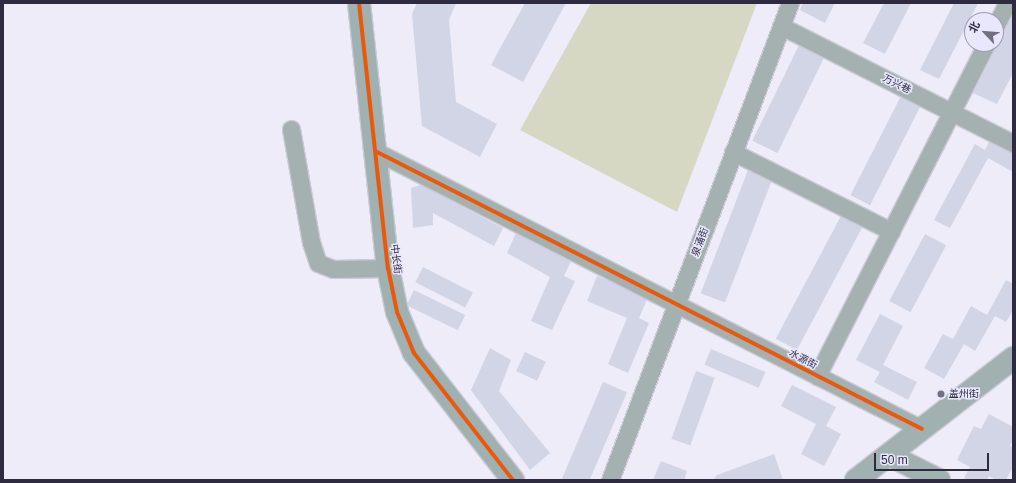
<!DOCTYPE html>
<meta charset="utf-8">
<style>
body{margin:0}
#map{position:relative;width:1016px;height:483px;overflow:hidden;background:#edecf8;font-family:Helvetica,"Noto Sans SC",sans-serif}
div>[style]{position:absolute}
.green>*{inset:0;background:#d7d8c3}
.building>*{inset:0;background:#d2d5e5;transform-origin:0 0}
.roads{filter:drop-shadow(1px 0 #cbcad6) drop-shadow(-1px 0 #cbcad6) drop-shadow(0 1px #cbcad6) drop-shadow(0 -1px #cbcad6)}
.street>*{height:17px;margin:-8.5px;padding:0 8.5px;transform-origin:8.5px;border-radius:8.5px;background:#a5b1b1}
.secondary>*{height:22px;margin:-11px;padding:0 11px;transform-origin:11px;border-radius:11px;background:#a1b0b0}
.cycleway>*{height:4px;margin:-2px;padding:0 2px;transform-origin:2px;border-radius:2px;background:#e8590c}
.dots>*{width:11px;height:11px;translate:-50% -50%;box-sizing:border-box;border:2px solid #e9e7fd;border-radius:50%}
span{translate:-50% -50%;white-space:nowrap;text-align:center;line-height:1.15;-webkit-text-stroke:3px #e9e7fd;paint-order:stroke}
.street-label{font-size:10px;color:#2e2b40}
.poi-label{font-size:10px;color:#2e2b40}
.left{translate:0 -50%;text-align:left}
.frame{position:absolute;inset:0;border:4px solid #2e2b40;pointer-events:none}
.north{position:absolute;left:964px;top:12px;width:40px;height:40px;box-sizing:border-box;background:#e9e7fd;border:1px solid #9e9cb1;border-radius:50%;rotate:296deg;font-size:11px;font-weight:700;line-height:16px;text-align:center;color:#2e2b40}
.north::after{content:'';display:block;margin:auto;width:14px;height:18px;background:#716f80;clip-path:polygon(50% 0,100% 100%,50% 72%,0 100%)}
.scale{position:absolute;left:874px;top:453px;width:115px;height:18px;box-sizing:border-box;border:2px solid #2e2b40;border-top:0;padding-left:5px;font-size:12px;line-height:14px;white-space:nowrap;color:#2e2b40;-webkit-text-stroke:3px #e9e7fd;paint-order:stroke}
</style>
<div id="map">
<div class="green">
<i style="clip-path:polygon(591px 3px,757px 3px,677px 212px,520px 130px)"></i>
</div>
<div class="building">
<i style="clip-path:polygon(417px 3px,456px 3px,449px 20px,456px 102px,497px 124px,480px 157px,422px 126px,412px 14px)"></i>
<i style="clip-path:polygon(525px 3px,566px 3px,523px 82px,491px 65px)"></i>
<i style="clip-path:polygon(803px 3px,835px 3px,825px 23px,800px 10px)"></i>
<i style="clip-path:polygon(884px 3px,911px 3px,885px 54px,863px 43px)"></i>
<i style="clip-path:polygon(954px 3px,978px 3px,939px 79px,920px 70px)"></i>
<i style="clip-path:polygon(1013px 14px,1013px 73px,997px 104px,973px 93px)"></i>
<i style="left:801px;top:41px;width:28px;height:111px;rotate:26deg"></i>
<i style="left:904px;top:90px;width:22px;height:118px;rotate:27deg"></i>
<i style="clip-path:polygon(991px 138px,1013px 150px,1013px 172px,988px 158px,950px 228px,934px 220px,975px 144px,985px 150px)"></i>
<i style="left:748px;top:170px;width:26px;height:132px;rotate:21deg"></i>
<i style="clip-path:polygon(421px 185px,503px 228px,494px 246px,433px 213px,433px 225px,413px 228px,411px 188px)"></i>
<i style="left:841px;top:216px;width:24px;height:139px;rotate:28deg"></i>
<i style="clip-path:polygon(516px 233px,572px 259px,564px 276px,575px 281px,552px 330px,531px 321px,550px 277px,507px 253px)"></i>
<i style="left:925px;top:234px;width:24px;height:76px;rotate:28deg"></i>
<i style="left:423px;top:267px;width:56px;height:17px;rotate:27deg"></i>
<i style="clip-path:polygon(597px 276px,648px 297px,639px 318px,649px 323px,628px 373px,608px 364px,627px 318px,587px 301px)"></i>
<i style="clip-path:polygon(1006px 280px,1013px 284px,1013px 310px,1006px 322px,995px 316px,975px 351px,964px 344px,944px 379px,924px 368px,943px 334px,953px 339px,971px 306px,987px 315px)"></i>
<i style="left:414px;top:290px;width:57px;height:17px;rotate:26deg"></i>
<i style="clip-path:polygon(880px 314px,903px 326px,883px 365px,917px 382px,908px 400px,874px 382px,880px 372px,856px 360px)"></i>
<i style="clip-path:polygon(490px 348px,511px 360px,499px 391px,550px 453px,530px 470px,471px 390px)"></i>
<i style="left:711px;top:349px;width:59px;height:17px;rotate:23deg"></i>
<i style="left:525px;top:352px;width:23px;height:21px;rotate:25deg"></i>
<i style="left:696px;top:371px;width:20px;height:72px;rotate:20deg"></i>
<i style="left:603px;top:382px;width:26px;height:105px;rotate:23deg"></i>
<i style="clip-path:polygon(792px 385px,836px 407px,826px 426px,841px 434px,824px 466px,801px 454px,816px 424px,781px 406px)"></i>
<i style="clip-path:polygon(989px 414px,1013px 427px,1013px 439px,1010px 446px,1013px 447px,1013px 467px,1006px 480px,996px 480px,989px 476px,987px 480px,967px 480px,964px 478px,970px 467px,957px 460px,974px 426px,981px 429px)"></i>
<i style="clip-path:polygon(774px 454px,783px 480px,713px 480px,717px 475px)"></i>
<i style="clip-path:polygon(661px 461px,687px 471px,684px 480px,653px 480px)"></i>
</div>
<div class="roads">
<div class="street">
<i style="left:996px;top:25px;width:25px;rotate:-63deg"></i>
<i style="left:781px;top:26px;width:260px;rotate:26.8deg"></i>
<i style="left:291px;top:129px;width:115px;rotate:80deg"></i>
<i style="left:311px;top:242px;width:22px;rotate:72deg"></i>
<i style="left:318px;top:263px;width:16px;rotate:22deg"></i>
<i style="left:333px;top:269px;width:55px;rotate:-1deg"></i>
<i style="left:377px;top:152px;width:611px;rotate:26.94deg"></i>
<i style="left:733px;top:152px;width:177px;rotate:26.6deg"></i>
<i style="left:817px;top:376px;width:373px;rotate:-63deg"></i>
<i style="left:610px;top:480px;width:510px;rotate:-69.33deg"></i>
</div>
<div class="secondary">
<i style="left:359px;top:3px;width:267px;rotate:83.8deg"></i>
<i style="left:388px;top:268px;width:45px;rotate:78.4deg"></i>
<i style="left:397px;top:312px;width:44px;rotate:67.5deg"></i>
<i style="left:414px;top:353px;width:161px;rotate:52.1deg"></i>
<i style="left:889px;top:455px;width:56px;rotate:26.6deg"></i>
<i style="left:856px;top:480px;width:199px;rotate:-37.8deg"></i>
</div>
</div>
<div class="cycleway">
<i style="left:359px;top:3px;width:267px;rotate:83.8deg"></i>
<i style="left:388px;top:268px;width:45px;rotate:78.4deg"></i>
<i style="left:397px;top:312px;width:44px;rotate:67.5deg"></i>
<i style="left:414px;top:353px;width:161px;rotate:52.1deg"></i>
<i style="left:377px;top:152px;width:611px;rotate:26.94deg"></i>
</div>
<div class="dots">
<i style="left:941px;top:394px;background:#716f80"></i>
</div>
<div class="street-label">
<span style="left:897px;top:84px;rotate:26deg">万兴巷</span>
<span style="left:700px;top:242px;rotate:-69deg">泉涌街</span>
<span style="left:396px;top:259px;rotate:83deg">中长街</span>
<span style="left:803px;top:359px;rotate:27deg">水源街</span>
</div>
<div class="poi-label">
<span class="left" style="left:949px;top:394px">盖州街</span>
</div>
<div class="frame"></div>
<div class="north">北</div>
<div class="scale">50 m</div>
</div>
